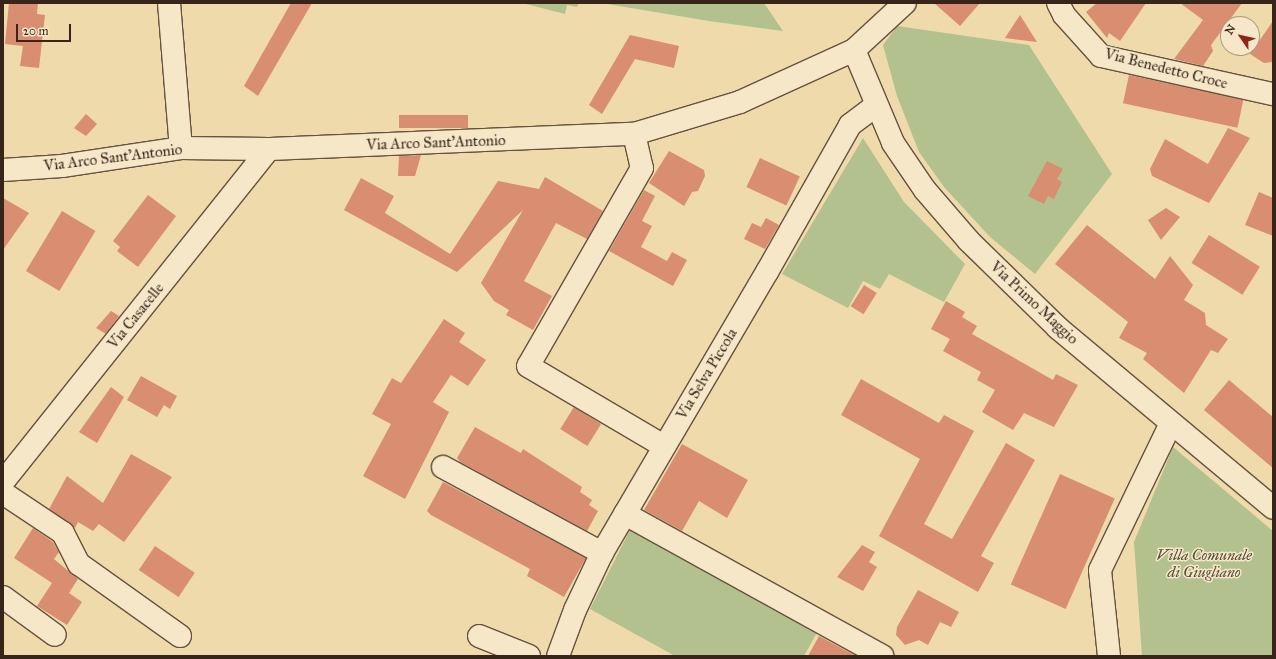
<!DOCTYPE html>
<style>
body{margin:0}
#map{position:relative;width:1276px;height:659px;overflow:hidden;background:#efdaab;font-family:"IM FELL Great Primer",serif}
div>[style]{position:absolute}
.green>*{inset:0;background:#b3c18e}
.building>*{inset:0;background:#d98d71;transform-origin:0 0}
.roads{filter:drop-shadow(1px 0 #66523e) drop-shadow(-1px 0 #66523e) drop-shadow(0 1px #66523e) drop-shadow(0 -1px #66523e)}
.minor>*{height:22px;margin:-11px;padding:0 11px;transform-origin:11px;border-radius:11px;background:#f5e7c8}
span{translate:-50% -50%;white-space:nowrap;text-align:center;line-height:1.15;-webkit-text-stroke:3px #f5e7c8;paint-order:stroke}
.street-label{font-size:15px;color:#38251a}
.park-label{font-size:15px;color:#574c37;font-style:italic}
.frame{position:absolute;inset:0;border:4px solid #38251a;pointer-events:none}
.north{position:absolute;left:1220px;top:16px;width:40px;height:40px;box-sizing:border-box;background:#f5e7c8;border:1px solid #a99982;border-radius:50%;rotate:304deg;font-size:11px;font-weight:700;line-height:16px;text-align:center;color:#38251a}
.north::after{content:'';display:block;margin:auto;width:14px;height:18px;background:#8f2418;clip-path:polygon(50% 0,100% 100%,50% 72%,0 100%)}
.scale{position:absolute;left:16px;top:24px;width:55px;height:18px;box-sizing:border-box;border:2px solid #38251a;border-top:0;padding-left:5px;font-size:12px;line-height:14px;white-space:nowrap;color:#38251a;-webkit-text-stroke:3px #f5e7c8;paint-order:stroke}
</style>
<div id="map">
<div class="green">
<i style="clip-path:polygon(522px 3px,579px 3px,577px 7px,567px 5px,565px 14px)"></i>
<i style="clip-path:polygon(601px 3px,764px 3px,783px 31px,709px 21px)"></i>
<i style="clip-path:polygon(897px 26px,1029px 45px,1112px 174px,1035px 274px,990px 237px,944px 187px,919px 152px,897px 96px,883px 45px)"></i>
<i style="clip-path:polygon(863px 138px,904px 202px,965px 264px,944px 302px,889px 274px,880px 289px,863px 281px,848px 308px,782px 274px)"></i>
<i style="clip-path:polygon(1173px 447px,1273px 531px,1273px 656px,1142px 656px,1134px 542px)"></i>
<i style="clip-path:polygon(633px 524px,819px 629px,804px 656px,675px 656px,590px 609px)"></i>
</div>
<div class="building">
<i style="clip-path:polygon(9px 3px,38px 3px,37px 14px,45px 15px,39px 68px,20px 66px,23px 46px,5px 44px)"></i>
<i style="clip-path:polygon(291px 3px,312px 3px,258px 96px,244px 86px)"></i>
<i style="clip-path:polygon(934px 3px,980px 3px,960px 26px)"></i>
<i style="clip-path:polygon(1097px 3px,1146px 3px,1120px 41px,1109px 33px,1107px 38px,1086px 12px)"></i>
<i style="clip-path:polygon(1180px 3px,1242px 3px,1211px 45px,1213px 51px,1203px 66px,1174px 59px,1203px 20px)"></i>
<i style="clip-path:polygon(1020px 15px,1037px 42px,1005px 38px)"></i>
<i style="clip-path:polygon(1273px 21px,1273px 62px,1264px 63px,1250px 54px)"></i>
<i style="clip-path:polygon(630px 35px,679px 46px,674px 68px,635px 59px,602px 114px,589px 105px)"></i>
<i style="left:1129px;top:75px;width:117px;height:29px;rotate:12deg"></i>
<i style="clip-path:polygon(86px 114px,97px 124px,86px 136px,74px 128px)"></i>
<i style="left:468px;top:115px;width:13px;height:69px;rotate:90deg"></i>
<i style="clip-path:polygon(1228px 128px,1250px 138px,1209px 203px,1152px 176px,1150px 169px,1165px 139px,1208px 164px)"></i>
<i style="clip-path:polygon(669px 151px,704px 170px,705px 176px,698px 191px,692px 192px,684px 206px,649px 183px)"></i>
<i style="clip-path:polygon(421px 155px,415px 176px,398px 176px,399px 156px)"></i>
<i style="left:760px;top:158px;width:44px;height:32px;rotate:25deg"></i>
<i style="clip-path:polygon(1047px 161px,1063px 169px,1057px 179px,1062px 182px,1054px 199px,1048px 196px,1044px 204px,1028px 196px)"></i>
<i style="clip-path:polygon(545px 177px,603px 211px,587px 239px,556px 223px,524px 281px,552px 296px,533px 330px,506px 315px,509px 310px,494px 301px,481px 283px,523px 210px,457px 272px,344px 210px,361px 178px,394px 196px,385px 213px,450px 254px,498px 181px,539px 189px)"></i>
<i style="clip-path:polygon(644px 190px,655px 196px,642px 221px,652px 226px,641px 247px,667px 261px,672px 252px,687px 260px,673px 286px,609px 251px)"></i>
<i style="clip-path:polygon(1259px 192px,1273px 198px,1273px 236px,1245px 225px)"></i>
<i style="clip-path:polygon(148px 195px,176px 216px,138px 267px,117px 251px,120px 247px,113px 241px)"></i>
<i style="clip-path:polygon(3px 198px,29px 213px,3px 250px)"></i>
<i style="clip-path:polygon(1166px 208px,1180px 217px,1161px 240px,1148px 220px)"></i>
<i style="left:62px;top:211px;width:39px;height:70px;rotate:31deg"></i>
<i style="clip-path:polygon(766px 218px,779px 225px,765px 249px,744px 239px,752px 223px,761px 227px)"></i>
<i style="clip-path:polygon(1087px 225px,1155px 279px,1170px 256px,1193px 285px,1184px 300px,1205px 313px,1206px 325px,1228px 339px,1218px 353px,1211px 350px,1184px 393px,1143px 359px,1147px 353px,1119px 338px,1128px 322px,1055px 264px)"></i>
<i style="left:1209px;top:235px;width:60px;height:33px;rotate:32deg"></i>
<i style="left:864px;top:285px;width:15px;height:25px;rotate:32deg"></i>
<i style="clip-path:polygon(946px 301px,965px 312px,962px 317px,977px 326px,972px 334px,1053px 380px,1056px 374px,1078px 385px,1054px 427px,1024px 413px,1013px 430px,982px 412px,995px 390px,977px 380px,981px 372px,943px 351px,950px 339px,931px 329px)"></i>
<i style="clip-path:polygon(111px 311px,119px 316px,106px 334px,96px 328px)"></i>
<i style="clip-path:polygon(444px 319px,465px 333px,459px 342px,486px 360px,468px 386px,451px 375px,433px 402px,449px 412px,405px 499px,363px 476px,391px 424px,372px 414px,392px 378px,401px 383px)"></i>
<i style="clip-path:polygon(141px 376px,177px 396px,170px 409px,164px 405px,157px 417px,127px 400px)"></i>
<i style="clip-path:polygon(861px 379px,939px 423px,944px 415px,974px 431px,924px 524px,952px 539px,1006px 443px,1035px 460px,981px 556px,994px 563px,978px 592px,879px 536px,920px 459px,841px 415px)"></i>
<i style="clip-path:polygon(1229px 380px,1273px 417px,1273px 468px,1204px 410px)"></i>
<i style="clip-path:polygon(111px 387px,124px 397px,97px 443px,79px 432px)"></i>
<i style="left:574px;top:407px;width:32px;height:26px;rotate:32deg"></i>
<i style="clip-path:polygon(475px 427px,521px 453px,523px 449px,582px 487px,580px 492px,592px 500px,589px 505px,598px 511px,587px 531px,460px 462px,457px 458px)"></i>
<i style="clip-path:polygon(682px 444px,748px 480px,727px 518px,699px 501px,682px 531px,644px 510px)"></i>
<i style="clip-path:polygon(131px 454px,172px 477px,124px 542px,99px 524px,93px 531px,78px 522px,75px 528px,49px 509px,67px 476px,103px 503px)"></i>
<i style="left:1060px;top:474px;width:60px;height:121px;rotate:24deg"></i>
<i style="clip-path:polygon(443px 482px,586px 558px,564px 597px,527px 576px,530px 569px,431px 515px,427px 511px)"></i>
<i style="clip-path:polygon(33px 528px,53px 542px,59px 552px,54px 559px,78px 579px,69px 593px,82px 602px,67px 625px,37px 606px,52px 583px,14px 558px)"></i>
<i style="clip-path:polygon(862px 545px,875px 552px,869px 562px,877px 567px,863px 591px,837px 577px)"></i>
<i style="left:155px;top:546px;width:48px;height:29px;rotate:34deg"></i>
<i style="clip-path:polygon(918px 590px,959px 612px,951px 627px,940px 622px,928px 645px,919px 640px,905px 645px,896px 635px,897px 627px)"></i>
<i style="clip-path:polygon(819px 636px,856px 656px,808px 656px)"></i>
</div>
<div class="roads">
<div class="minor">
<i style="left:169px;top:3px;width:145px;rotate:85.3deg"></i>
<i style="left:1058px;top:3px;width:13px;rotate:63deg"></i>
<i style="left:1064px;top:15px;width:55px;rotate:47.9deg"></i>
<i style="left:1101px;top:56px;width:176px;rotate:12.5deg"></i>
<i style="left:854px;top:50px;width:101px;rotate:67.2deg"></i>
<i style="left:893px;top:143px;width:57px;rotate:55.8deg"></i>
<i style="left:925px;top:190px;width:67px;rotate:49.2deg"></i>
<i style="left:969px;top:241px;width:124px;rotate:44.3deg"></i>
<i style="left:1058px;top:328px;width:280px;rotate:39.9deg"></i>
<i style="left:634px;top:134px;width:35px;rotate:77deg"></i>
<i style="left:642px;top:168px;width:228px;rotate:119.9deg"></i>
<i style="left:528px;top:366px;width:158px;rotate:30.5deg"></i>
<i style="left:3px;top:170px;width:59px;rotate:-3.9deg"></i>
<i style="left:62px;top:166px;width:120px;rotate:-8.6deg"></i>
<i style="left:181px;top:148px;width:88px;rotate:0.7deg"></i>
<i style="left:269px;top:149px;width:365px;rotate:-2.4deg"></i>
<i style="left:634px;top:134px;width:111px;rotate:-16.8deg"></i>
<i style="left:740px;top:102px;width:125px;rotate:-24.5deg"></i>
<i style="left:854px;top:50px;width:69px;rotate:-42.7deg"></i>
<i style="left:443px;top:467px;width:181px;rotate:28.4deg"></i>
<i style="left:3px;top:482px;width:426px;rotate:-51.4deg"></i>
<i style="left:3px;top:493px;width:72px;rotate:33.7deg"></i>
<i style="left:63px;top:533px;width:35px;rotate:63deg"></i>
<i style="left:79px;top:564px;width:124px;rotate:35.5deg"></i>
<i style="left:625px;top:514px;width:294px;rotate:28.9deg"></i>
<i style="left:3px;top:597px;width:64px;rotate:36.2deg"></i>
<i style="left:479px;top:636px;width:54px;rotate:21.8deg"></i>
<i style="left:558px;top:656px;width:49px;rotate:-69.7deg"></i>
<i style="left:575px;top:610px;width:63px;rotate:-64.7deg"></i>
<i style="left:602px;top:553px;width:326px;rotate:-59.6deg"></i>
<i style="left:767px;top:272px;width:169px;rotate:-60.5deg"></i>
<i style="left:850px;top:125px;width:31px;rotate:-37deg"></i>
<i style="left:1109px;top:656px;width:86px;rotate:-96deg"></i>
<i style="left:1100px;top:570px;width:163px;rotate:-64.2deg"></i>
</div>
</div>
<div class="street-label">
<span style="left:1166px;top:69px;rotate:14deg">Via Benedetto Croce</span>
<span style="left:436px;top:143px;rotate:-2deg">Via Arco Sant'Antonio</span>
<span style="left:113px;top:158px;rotate:-7deg">Via Arco Sant'Antonio</span>
<span style="left:1034px;top:303px;rotate:43deg">Via Primo Maggio</span>
<span style="left:136px;top:316px;rotate:-51deg">Via Casacelle</span>
<span style="left:707px;top:374px;rotate:-59deg">Via Selva Piccola</span>
</div>
<div class="park-label">
<span style="left:1204px;top:564px">Villa Comunale<br>di Giugliano</span>
</div>
<div class="frame"></div>
<div class="north">N</div>
<div class="scale">20 m</div>
</div>
